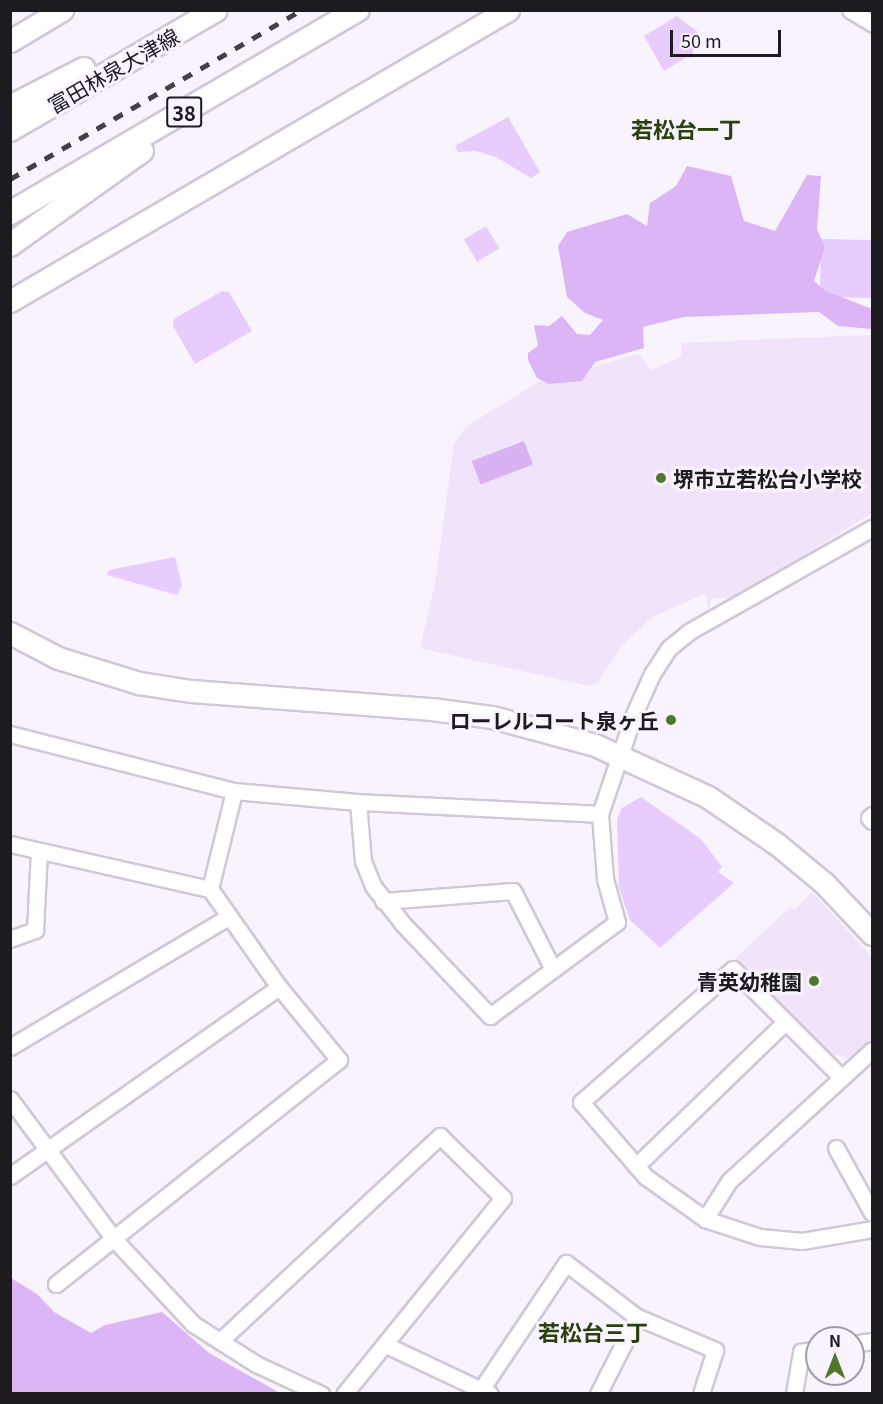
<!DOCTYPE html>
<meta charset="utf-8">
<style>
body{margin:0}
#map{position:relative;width:883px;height:1404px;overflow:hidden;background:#f8f3fd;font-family:Georgia,"Noto Sans JP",serif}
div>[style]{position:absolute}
.built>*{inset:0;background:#f0e3fa}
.green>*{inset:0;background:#e8ccfd;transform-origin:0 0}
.forest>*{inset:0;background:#dbb5f6}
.water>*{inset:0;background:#d8b2f3;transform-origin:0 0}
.roads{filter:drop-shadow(2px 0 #d0c7d7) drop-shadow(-2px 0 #d0c7d7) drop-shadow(0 2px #d0c7d7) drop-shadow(0 -2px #d0c7d7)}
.street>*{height:15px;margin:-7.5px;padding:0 7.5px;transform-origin:7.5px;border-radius:7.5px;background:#fff}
.secondary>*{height:21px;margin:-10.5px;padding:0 10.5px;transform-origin:10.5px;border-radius:10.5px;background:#fff}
.primary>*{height:22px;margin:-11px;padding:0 11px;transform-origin:11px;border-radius:11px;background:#fff}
.rail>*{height:4.5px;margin-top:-2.25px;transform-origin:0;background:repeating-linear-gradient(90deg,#444047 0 10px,transparent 0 20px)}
.dots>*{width:16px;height:16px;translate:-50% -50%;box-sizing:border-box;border:3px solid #f8f3fd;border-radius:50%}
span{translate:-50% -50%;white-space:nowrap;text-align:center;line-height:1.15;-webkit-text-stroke:6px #f8f3fd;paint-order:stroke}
.shield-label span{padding:2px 4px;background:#f8f3fd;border:2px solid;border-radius:4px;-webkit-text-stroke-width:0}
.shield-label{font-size:20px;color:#1d1a20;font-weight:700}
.street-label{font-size:21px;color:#1d1a20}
.poi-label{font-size:21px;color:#1d1a20;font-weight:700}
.left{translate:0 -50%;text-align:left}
.right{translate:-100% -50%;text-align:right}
.neighbourhood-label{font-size:22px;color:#2a410e;font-weight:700}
.frame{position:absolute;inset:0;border:12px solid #1d1a20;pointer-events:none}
.north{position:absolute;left:805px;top:1326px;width:60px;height:60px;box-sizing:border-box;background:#f8f3fd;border:2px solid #a09ca5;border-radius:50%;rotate:0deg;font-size:16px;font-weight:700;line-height:24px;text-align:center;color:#1d1a20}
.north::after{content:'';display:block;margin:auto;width:21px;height:27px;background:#52752c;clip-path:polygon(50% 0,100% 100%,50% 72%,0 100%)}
.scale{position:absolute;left:670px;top:30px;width:111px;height:27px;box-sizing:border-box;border:3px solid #1d1a20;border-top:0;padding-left:8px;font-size:18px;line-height:21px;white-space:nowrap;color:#1d1a20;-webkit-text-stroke:4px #f8f3fd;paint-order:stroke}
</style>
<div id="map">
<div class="built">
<i style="clip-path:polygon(871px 335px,872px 513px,734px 598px,712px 598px,708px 611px,706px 593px,652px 617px,621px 647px,598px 682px,589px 686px,420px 648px,435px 584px,454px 443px,467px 426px,540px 381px,639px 354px,651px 370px,681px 357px,682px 343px)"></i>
<i style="clip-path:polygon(812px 892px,872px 957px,872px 1039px,847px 1058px,832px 1054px,734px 960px,790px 907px,794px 910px)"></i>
</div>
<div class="green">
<i style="clip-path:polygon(677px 16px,697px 31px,692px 58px,687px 57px,664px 71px,644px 36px)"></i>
<i style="clip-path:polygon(508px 117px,540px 172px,531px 178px,496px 157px,476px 151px,458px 152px,455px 146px)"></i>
<i style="left:486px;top:226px;width:26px;height:26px;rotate:59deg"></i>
<i style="left:821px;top:239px;width:51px;height:58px;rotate:1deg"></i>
<i style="clip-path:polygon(222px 291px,229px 292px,252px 331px,195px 364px,173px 326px,174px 319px)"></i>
<i style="clip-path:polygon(175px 557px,182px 585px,177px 595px,107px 575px,109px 570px)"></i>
<i style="clip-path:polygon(641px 797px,701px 839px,722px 867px,718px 872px,734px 883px,660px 948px,630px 920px,619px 888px,617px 820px,622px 808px)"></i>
</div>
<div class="forest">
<i style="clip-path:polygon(687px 166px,731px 176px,744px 221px,775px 231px,807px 175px,821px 176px,817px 229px,825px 247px,814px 281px,826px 291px,872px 309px,872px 329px,838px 326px,819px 312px,683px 317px,643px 327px,644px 348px,595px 362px,582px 381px,549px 384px,537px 378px,528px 360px,528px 353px,538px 346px,534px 325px,549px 326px,562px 316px,577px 334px,590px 335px,603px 320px,585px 313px,567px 297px,558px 246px,567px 232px,627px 214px,647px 226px,650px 203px,676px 186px)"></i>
<i style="clip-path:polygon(11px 1278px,37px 1294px,54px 1312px,91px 1333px,105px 1325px,162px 1312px,209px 1353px,280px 1393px,11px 1393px)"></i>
</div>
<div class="water">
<i style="left:524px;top:441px;width:25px;height:56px;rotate:69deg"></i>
</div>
<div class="roads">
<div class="street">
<i style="left:850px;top:10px;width:26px;rotate:31deg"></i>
<i style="left:10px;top:734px;width:231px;rotate:14.3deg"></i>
<i style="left:234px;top:791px;width:124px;rotate:5.1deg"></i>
<i style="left:358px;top:802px;width:242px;rotate:2.8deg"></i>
<i style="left:358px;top:802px;width:59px;rotate:85.2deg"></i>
<i style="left:363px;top:861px;width:27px;rotate:68deg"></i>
<i style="left:373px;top:886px;width:48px;rotate:51.7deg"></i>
<i style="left:403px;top:924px;width:127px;rotate:46.6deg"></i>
<i style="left:490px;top:1016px;width:158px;rotate:-36.5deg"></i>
<i style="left:617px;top:922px;width:45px;rotate:-105.6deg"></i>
<i style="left:605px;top:879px;width:65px;rotate:-94.4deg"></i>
<i style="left:600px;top:814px;width:106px;rotate:-71.2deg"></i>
<i style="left:634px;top:714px;width:44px;rotate:-65.8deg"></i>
<i style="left:652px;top:674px;width:31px;rotate:-57deg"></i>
<i style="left:669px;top:648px;width:27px;rotate:-39deg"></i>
<i style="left:690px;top:631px;width:209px;rotate:-29.5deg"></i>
<i style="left:872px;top:815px;width:4px;rotate:135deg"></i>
<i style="left:869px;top:818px;width:4px;rotate:45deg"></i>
<i style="left:10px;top:844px;width:205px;rotate:12.7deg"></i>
<i style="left:383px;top:901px;width:130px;rotate:-4.4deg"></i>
<i style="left:513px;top:891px;width:88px;rotate:62.9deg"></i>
<i style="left:10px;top:939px;width:27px;rotate:-20deg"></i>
<i style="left:35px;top:930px;width:78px;rotate:-87.1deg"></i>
<i style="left:10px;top:1047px;width:254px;rotate:-30.8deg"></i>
<i style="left:840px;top:1076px;width:151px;rotate:-135deg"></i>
<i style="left:733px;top:969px;width:202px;rotate:138.8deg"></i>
<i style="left:581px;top:1102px;width:99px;rotate:49.1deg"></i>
<i style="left:646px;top:1177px;width:72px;rotate:35.4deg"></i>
<i style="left:705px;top:1219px;width:58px;rotate:18.1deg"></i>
<i style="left:760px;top:1237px;width:42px;rotate:5.4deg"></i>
<i style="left:802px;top:1241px;width:71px;rotate:-9.7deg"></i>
<i style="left:10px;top:1099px;width:174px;rotate:53.4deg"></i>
<i style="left:114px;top:1239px;width:116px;rotate:47.1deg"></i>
<i style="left:193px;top:1324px;width:75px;rotate:32.4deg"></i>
<i style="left:256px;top:1364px;width:72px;rotate:24.8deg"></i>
<i style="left:836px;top:1148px;width:74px;rotate:61deg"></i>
<i style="left:636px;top:1166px;width:207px;rotate:-44deg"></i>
<i style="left:10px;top:1176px;width:329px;rotate:-35.1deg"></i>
<i style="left:705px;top:1219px;width:45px;rotate:-57.7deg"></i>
<i style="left:729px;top:1181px;width:194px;rotate:-42.5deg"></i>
<i style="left:56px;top:1284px;width:361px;rotate:-38.4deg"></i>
<i style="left:339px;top:1060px;width:94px;rotate:-129.4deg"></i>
<i style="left:279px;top:987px;width:120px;rotate:-125.1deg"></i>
<i style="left:210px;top:889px;width:101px;rotate:-76.2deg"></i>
<i style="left:220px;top:1341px;width:301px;rotate:-43deg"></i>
<i style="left:440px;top:1136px;width:88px;rotate:44.5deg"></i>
<i style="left:503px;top:1198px;width:252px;rotate:129deg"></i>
<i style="left:853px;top:1344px;width:19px;rotate:-9deg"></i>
<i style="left:386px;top:1345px;width:115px;rotate:25.2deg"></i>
<i style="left:478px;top:1394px;width:158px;rotate:-56.1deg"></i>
<i style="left:566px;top:1263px;width:89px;rotate:37.3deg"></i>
<i style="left:637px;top:1317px;width:85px;rotate:22.9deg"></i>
<i style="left:715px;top:1350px;width:46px;rotate:107.7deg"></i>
<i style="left:598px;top:1394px;width:86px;rotate:-63.1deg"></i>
<i style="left:794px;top:1394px;width:43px;rotate:-80.5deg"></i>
<i style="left:801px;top:1352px;width:16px;rotate:-11deg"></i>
</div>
<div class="secondary">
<i style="left:10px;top:41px;width:61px;rotate:-30.8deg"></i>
<i style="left:10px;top:301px;width:577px;rotate:-30.3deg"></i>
<i style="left:10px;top:633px;width:54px;rotate:27.5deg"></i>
<i style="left:58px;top:658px;width:85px;rotate:17.2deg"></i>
<i style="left:139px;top:683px;width:53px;rotate:8.7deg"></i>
<i style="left:191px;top:691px;width:242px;rotate:4.3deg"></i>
<i style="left:432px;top:709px;width:61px;rotate:7.6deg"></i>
<i style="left:492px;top:717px;width:107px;rotate:15.2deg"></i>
<i style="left:595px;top:745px;width:124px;rotate:24.7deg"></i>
<i style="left:708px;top:797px;width:85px;rotate:34.4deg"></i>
<i style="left:778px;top:845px;width:60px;rotate:39.6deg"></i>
<i style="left:824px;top:883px;width:70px;rotate:46.7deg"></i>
</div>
<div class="primary">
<i style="left:10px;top:107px;width:83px;rotate:-27.2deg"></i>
<i style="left:10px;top:130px;width:238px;rotate:-30.2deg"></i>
<i style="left:10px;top:213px;width:403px;rotate:-30.3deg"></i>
<i style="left:10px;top:245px;width:162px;rotate:-35.5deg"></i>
</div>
</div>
<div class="rail">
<i style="left:10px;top:179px;width:337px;rotate:-30.1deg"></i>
</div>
<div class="dots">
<i style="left:661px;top:478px;background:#52752c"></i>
<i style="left:671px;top:720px;background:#52752c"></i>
<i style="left:814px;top:981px;background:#52752c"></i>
</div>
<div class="shield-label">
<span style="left:184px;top:112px">38</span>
</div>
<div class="street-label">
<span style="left:113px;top:70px;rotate:-30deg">富田林泉大津線</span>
</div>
<div class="poi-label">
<span class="left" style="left:673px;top:478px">堺市立若松台小学校</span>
<span class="right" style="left:659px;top:720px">ローレルコート泉ヶ丘</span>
<span class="right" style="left:802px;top:981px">青英幼稚園</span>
</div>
<div class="neighbourhood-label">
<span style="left:686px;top:129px">若松台一丁</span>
<span style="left:593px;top:1332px">若松台三丁</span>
</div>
<div class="frame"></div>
<div class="north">N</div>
<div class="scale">50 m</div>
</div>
